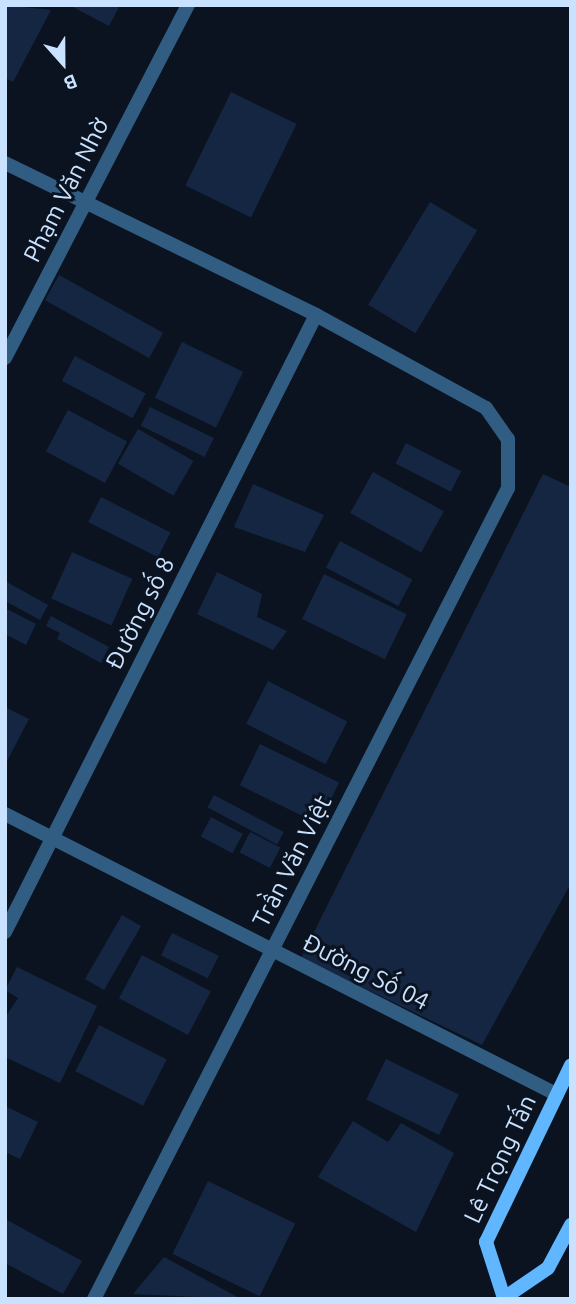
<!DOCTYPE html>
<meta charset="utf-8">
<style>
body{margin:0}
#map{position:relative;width:576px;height:1304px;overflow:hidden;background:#0b1320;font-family:Ubuntu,sans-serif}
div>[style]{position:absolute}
.building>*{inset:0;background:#152642;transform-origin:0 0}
.street>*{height:14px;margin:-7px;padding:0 7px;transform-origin:7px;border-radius:7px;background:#325d83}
.secondary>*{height:14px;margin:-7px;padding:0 7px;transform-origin:7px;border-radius:7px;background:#60b7ff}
span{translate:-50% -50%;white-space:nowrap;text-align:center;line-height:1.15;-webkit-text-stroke:6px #0b1320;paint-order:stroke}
.street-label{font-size:24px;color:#c9e2ff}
.frame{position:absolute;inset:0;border:7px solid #c9e2ff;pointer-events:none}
.north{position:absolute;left:28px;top:28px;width:70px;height:70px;-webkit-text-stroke:5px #0b1320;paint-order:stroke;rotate:159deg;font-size:19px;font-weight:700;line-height:28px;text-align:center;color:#c9e2ff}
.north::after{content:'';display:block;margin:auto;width:24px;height:32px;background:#c9e2ff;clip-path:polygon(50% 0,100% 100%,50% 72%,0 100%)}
</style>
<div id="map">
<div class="building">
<i style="clip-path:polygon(5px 5px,51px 10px,13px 82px,5px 78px)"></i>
<i style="clip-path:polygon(69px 5px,120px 5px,109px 26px)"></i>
<i style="left:231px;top:92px;width:73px;height:104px;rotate:26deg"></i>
<i style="left:430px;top:202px;width:55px;height:120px;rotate:31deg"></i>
<i style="left:59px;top:275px;width:119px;height:29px;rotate:29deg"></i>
<i style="left:182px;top:342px;width:68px;height:62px;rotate:26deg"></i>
<i style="left:75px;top:356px;width:80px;height:28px;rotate:28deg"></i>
<i style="left:150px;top:407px;width:71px;height:21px;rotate:26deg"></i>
<i style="left:68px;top:410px;width:67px;height:47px;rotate:28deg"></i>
<i style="left:138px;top:429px;width:64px;height:40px;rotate:30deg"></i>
<i style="left:406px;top:443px;width:62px;height:23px;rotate:27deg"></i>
<i style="left:373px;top:472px;width:81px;height:47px;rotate:29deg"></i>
<i style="clip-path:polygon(543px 474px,571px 487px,571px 883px,482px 1045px,301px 958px)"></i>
<i style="clip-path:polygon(253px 484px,324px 515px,305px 552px,234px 527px)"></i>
<i style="left:101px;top:497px;width:78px;height:28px;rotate:27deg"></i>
<i style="left:340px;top:541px;width:82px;height:30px;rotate:28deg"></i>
<i style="left:72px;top:552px;width:66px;height:51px;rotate:24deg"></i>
<i style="clip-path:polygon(217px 572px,262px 594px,257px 617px,287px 631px,273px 650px,197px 614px)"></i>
<i style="left:324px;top:574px;width:92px;height:50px;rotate:26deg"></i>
<i style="clip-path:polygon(5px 581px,48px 605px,40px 620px,5px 601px)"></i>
<i style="clip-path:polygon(5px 608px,36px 624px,26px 645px,5px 634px)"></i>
<i style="clip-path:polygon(51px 616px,109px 647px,101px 663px,57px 639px,60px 633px,46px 626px)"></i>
<i style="left:268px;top:681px;width:89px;height:48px;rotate:27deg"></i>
<i style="clip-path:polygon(5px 707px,29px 719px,5px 765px)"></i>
<i style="left:260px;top:744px;width:88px;height:46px;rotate:26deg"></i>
<i style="left:214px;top:795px;width:79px;height:14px;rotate:28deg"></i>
<i style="left:211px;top:817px;width:36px;height:22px;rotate:28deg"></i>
<i style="left:250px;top:832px;width:34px;height:23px;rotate:27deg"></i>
<i style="left:122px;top:915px;width:22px;height:74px;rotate:30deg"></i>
<i style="left:172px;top:933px;width:52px;height:25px;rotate:26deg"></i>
<i style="left:142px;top:955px;width:78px;height:49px;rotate:28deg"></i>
<i style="clip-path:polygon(17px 967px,97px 1006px,60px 1083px,5px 1057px,5px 1018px,18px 998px,5px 990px)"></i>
<i style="left:99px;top:1025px;width:76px;height:52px;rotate:27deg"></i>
<i style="left:386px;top:1059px;width:81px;height:45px;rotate:26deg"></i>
<i style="clip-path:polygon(5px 1106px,38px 1122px,20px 1159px,5px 1152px)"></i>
<i style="clip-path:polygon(353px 1121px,388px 1142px,401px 1123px,454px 1153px,416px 1232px,318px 1177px)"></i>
<i style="left:208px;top:1181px;width:97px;height:81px;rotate:26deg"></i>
<i style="clip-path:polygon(7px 1220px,82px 1261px,63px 1294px,5px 1263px)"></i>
<i style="clip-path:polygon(164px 1257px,241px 1299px,133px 1294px)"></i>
</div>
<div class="street">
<i style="left:5px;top:163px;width:346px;rotate:26deg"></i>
<i style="left:316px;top:315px;width:194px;rotate:28.7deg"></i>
<i style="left:486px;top:408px;width:38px;rotate:55deg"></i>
<i style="left:508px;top:439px;width:49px;rotate:90deg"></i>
<i style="left:508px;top:488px;width:911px;rotate:117.04deg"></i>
<i style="left:5px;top:358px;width:398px;rotate:-62.6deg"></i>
<i style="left:5px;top:814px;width:618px;rotate:26.94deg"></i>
<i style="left:5px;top:932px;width:691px;rotate:-63.25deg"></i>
</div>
<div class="secondary">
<i style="left:504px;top:1298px;width:59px;rotate:-107.8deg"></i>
<i style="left:486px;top:1242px;width:196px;rotate:-64.3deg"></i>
<i style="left:504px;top:1298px;width:53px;rotate:-34.3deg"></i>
<i style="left:548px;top:1268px;width:49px;rotate:-61.9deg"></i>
</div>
<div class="street-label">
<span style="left:66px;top:190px;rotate:-63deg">Phạm Văn Nhờ</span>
<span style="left:140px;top:613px;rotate:-63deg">Đường số 8</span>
<span style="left:292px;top:861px;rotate:-63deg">Trần Văn Việt</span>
<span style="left:366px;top:972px;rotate:27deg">Đường Số 04</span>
<span style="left:500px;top:1159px;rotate:-65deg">Lê Trọng Tấn</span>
</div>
<div class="frame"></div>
<div class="north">B</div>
</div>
